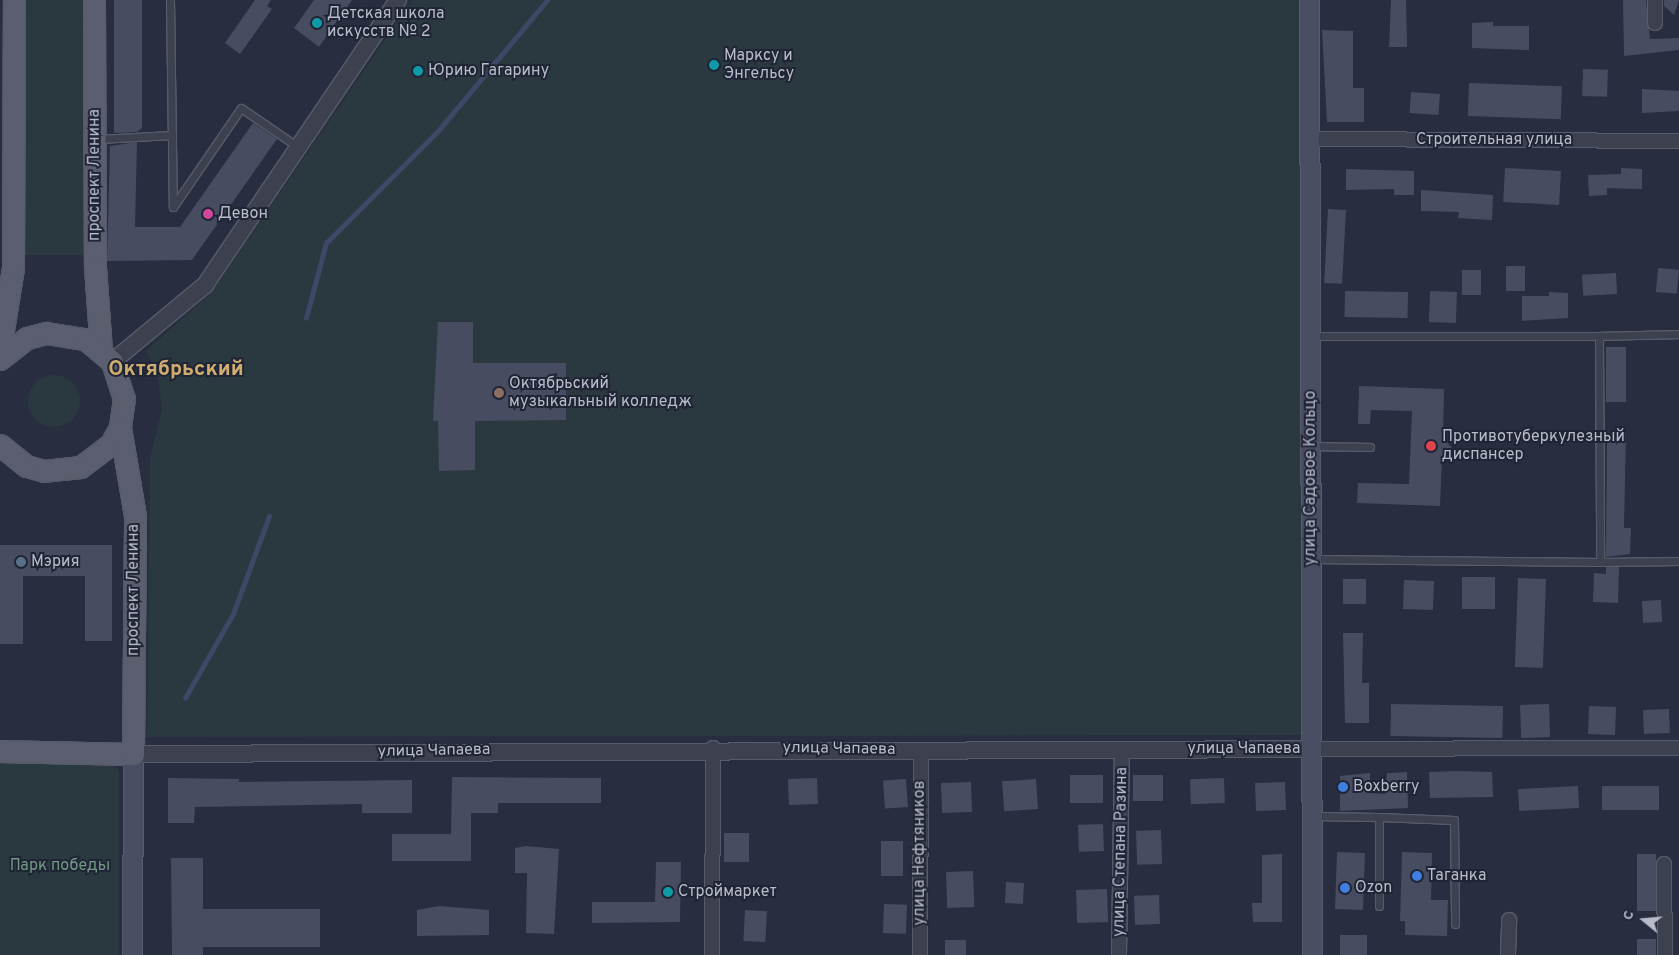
<!DOCTYPE html>
<meta charset="utf-8">
<style>
body{margin:0}
#map{position:relative;width:1679px;height:955px;overflow:hidden;background:#282d3f;font-family:Overpass,sans-serif}
div>[style]{position:absolute}
.green>*{inset:0;background:#2a3940;transform-origin:0 0}
.round{border-radius:50%}
.stream>*{height:4.5px;margin:-2.25px;padding:0 2.25px;transform-origin:2.25px;border-radius:2.25px;background:#3f4767}
.building>*{inset:0;background:#474c61;transform-origin:0 0}
.roads{filter:drop-shadow(1px 0 #575b6a) drop-shadow(-1px 0 #575b6a) drop-shadow(0 1px #575b6a) drop-shadow(0 -1px #575b6a)}
.service>*{height:7px;margin:-3.5px;padding:0 3.5px;transform-origin:3.5px;border-radius:3.5px;background:#3c404f}
.minor>*{height:14px;margin:-7px;padding:0 7px;transform-origin:7px;border-radius:7px;background:#3c404f}
.tertiary>*{height:16px;margin:-8px;padding:0 8px;transform-origin:8px;border-radius:8px;background:#3c404f}
.secondary>*{height:19px;margin:-9.5px;padding:0 9.5px;transform-origin:9.5px;border-radius:9.5px;background:#4a4e62}
.primary>*{height:21px;margin:-10.5px;padding:0 10.5px;transform-origin:10.5px;border-radius:10.5px;background:#5a5e6f}
.dots>*{width:14px;height:14px;translate:-50% -50%;box-sizing:border-box;border:2px solid #202535;border-radius:50%}
span{translate:-50% -50%;white-space:nowrap;text-align:center;line-height:1.15;-webkit-text-stroke:4px #202535;paint-order:stroke}
.poi-label{font-size:16px;color:#b8bbca}
.left{translate:0 -50%;text-align:left}
.street-label{font-size:16px;color:#b8bbca}
.park-label{font-size:16px;color:#719983}
.district-label{font-size:21px;color:#cfac6f;font-weight:700}
.north{position:absolute;left:1619px;top:895px;width:50px;height:50px;-webkit-text-stroke:4px #202535;paint-order:stroke;rotate:287deg;font-size:14px;font-weight:700;line-height:20px;text-align:center;color:#b8bbca}
.north::after{content:'';display:block;margin:auto;width:18px;height:22px;background:#b8bbca;clip-path:polygon(50% 0,100% 100%,50% 72%,0 100%)}
</style>
<div id="map">
<div class="green">
<i style="left:21px;top:0;width:71px;height:255px"></i>
<i style="clip-path:polygon(412px 0,1299px 0,1305px 735px,147px 737px,150px 459px,162px 409px,157px 372px,146px 351px,212px 292px)"></i>
<i class="round" style="left:28px;top:375px;width:52px;height:52px"></i>
<i style="clip-path:polygon(0 763px,109px 763px,119px 770px,119px 955px,0 955px)"></i>
</div>
<div class="stream">
<i style="left:306px;top:318px;width:78px;rotate:-75.1deg"></i>
<i style="left:326px;top:243px;width:158px;rotate:-45deg"></i>
<i style="left:438px;top:131px;width:170px;rotate:-50.2deg"></i>
<i style="left:185px;top:698px;width:97px;rotate:-60.3deg"></i>
<i style="left:233px;top:614px;width:104px;rotate:-69.8deg"></i>
</div>
<div class="building">
<i style="clip-path:polygon(114px 0,142px 0,142px 128px,137px 132px,114px 133px)"></i>
<i style="clip-path:polygon(255px 0,271px 0,267px 6px,272px 9px,240px 54px,225px 43px)"></i>
<i style="clip-path:polygon(314px 0,352px 0,319px 47px,294px 28px)"></i>
<i style="clip-path:polygon(1391px 0,1406px 0,1407px 47px,1389px 47px)"></i>
<i style="clip-path:polygon(1623px 0,1646px 0,1650px 39px,1679px 38px,1679px 50px,1624px 56px)"></i>
<i style="clip-path:polygon(1664px 0,1679px 0,1674px 15px,1664px 6px)"></i>
<i style="clip-path:polygon(1493px 22px,1493px 26px,1529px 26px,1529px 50px,1472px 48px,1472px 23px)"></i>
<i style="clip-path:polygon(1322px 30px,1353px 31px,1353px 88px,1364px 88px,1364px 122px,1327px 122px)"></i>
<i style="left:1583px;top:69px;width:25px;height:27px;rotate:2deg"></i>
<i style="left:1469px;top:83px;width:93px;height:33px;rotate:2deg"></i>
<i style="clip-path:polygon(1642px 89px,1679px 91px,1679px 111px,1642px 113px)"></i>
<i style="left:1411px;top:92px;width:29px;height:21px;rotate:4deg"></i>
<i style="clip-path:polygon(253px 123px,277px 139px,192px 260px,107px 261px,110px 146px,137px 142px,135px 227px,180px 227px)"></i>
<i style="left:1505px;top:168px;width:56px;height:34px;rotate:3deg"></i>
<i style="clip-path:polygon(1621px 168px,1642px 169px,1642px 189px,1607px 188px,1607px 195px,1589px 196px,1588px 175px,1621px 174px)"></i>
<i style="clip-path:polygon(1346px 169px,1414px 171px,1414px 195px,1394px 195px,1394px 189px,1346px 190px)"></i>
<i style="clip-path:polygon(1421px 190px,1493px 195px,1492px 220px,1458px 218px,1459px 212px,1421px 211px)"></i>
<i style="left:1328px;top:209px;width:18px;height:74px;rotate:3deg"></i>
<i style="left:1506px;top:266px;width:19px;height:25px"></i>
<i style="left:1658px;top:268px;width:21px;height:24px;rotate:5deg"></i>
<i style="left:1462px;top:270px;width:19px;height:25px"></i>
<i style="left:1616px;top:273px;width:21px;height:34px;rotate:87deg"></i>
<i style="left:1345px;top:291px;width:63px;height:26px;rotate:1deg"></i>
<i style="left:1430px;top:291px;width:27px;height:31px;rotate:2deg"></i>
<i style="clip-path:polygon(1549px 292px,1568px 293px,1568px 318px,1522px 321px,1522px 296px,1549px 296px)"></i>
<i style="clip-path:polygon(438px 322px,473px 322px,473px 363px,566px 363px,566px 420px,475px 421px,475px 470px,439px 471px,438px 421px,433px 421px)"></i>
<i style="left:1606px;top:347px;width:20px;height:55px"></i>
<i style="clip-path:polygon(1359px 386px,1444px 389px,1443px 437px,1452px 448px,1442px 459px,1440px 506px,1357px 503px,1358px 483px,1409px 484px,1412px 411px,1371px 410px,1370px 424px,1358px 424px)"></i>
<i style="clip-path:polygon(1626px 433px,1624px 528px,1631px 528px,1630px 554px,1606px 557px,1607px 434px)"></i>
<i style="clip-path:polygon(0 545px,112px 545px,112px 641px,85px 641px,85px 576px,23px 576px,23px 644px,0 644px)"></i>
<i style="clip-path:polygon(1606px 567px,1619px 567px,1618px 603px,1593px 602px,1594px 573px,1606px 574px)"></i>
<i style="left:1462px;top:577px;width:33px;height:32px"></i>
<i style="left:1518px;top:578px;width:28px;height:89px;rotate:2deg"></i>
<i style="left:1343px;top:579px;width:23px;height:25px"></i>
<i style="left:1404px;top:580px;width:30px;height:29px;rotate:2deg"></i>
<i style="left:1661px;top:600px;width:22px;height:19px;rotate:87deg"></i>
<i style="clip-path:polygon(1343px 633px,1363px 633px,1362px 683px,1369px 683px,1369px 723px,1345px 723px)"></i>
<i style="left:1391px;top:704px;width:112px;height:32px;rotate:1deg"></i>
<i style="left:1549px;top:704px;width:33px;height:29px;rotate:88deg"></i>
<i style="left:1589px;top:706px;width:27px;height:28px;rotate:2deg"></i>
<i style="left:1669px;top:709px;width:24px;height:26px;rotate:88deg"></i>
<i style="clip-path:polygon(1456px 771px,1492px 772px,1493px 797px,1430px 798px,1429px 772px)"></i>
<i style="clip-path:polygon(1407px 772px,1408px 808px,1340px 811px,1340px 776px,1370px 773px,1370px 793px,1385px 794px,1387px 773px)"></i>
<i style="left:1103px;top:775px;width:28px;height:33px;rotate:90deg"></i>
<i style="left:1163px;top:775px;width:26px;height:30px;rotate:90deg"></i>
<i style="clip-path:polygon(452px 777px,601px 778px,601px 803px,498px 803px,498px 813px,471px 813px,471px 861px,392px 861px,392px 834px,451px 834px)"></i>
<i style="clip-path:polygon(168px 778px,239px 779px,239px 782px,412px 780px,412px 813px,362px 813px,362px 804px,195px 807px,194px 823px,168px 823px)"></i>
<i style="left:817px;top:778px;width:26px;height:29px;rotate:88deg"></i>
<i style="left:1224px;top:778px;width:25px;height:34px;rotate:88deg"></i>
<i style="left:906px;top:779px;width:28px;height:23px;rotate:86deg"></i>
<i style="left:1036px;top:779px;width:30px;height:34px;rotate:86deg"></i>
<i style="left:971px;top:782px;width:30px;height:30px;rotate:88deg"></i>
<i style="left:1285px;top:782px;width:28px;height:30px;rotate:88deg"></i>
<i style="left:1578px;top:786px;width:22px;height:60px;rotate:87deg"></i>
<i style="left:1602px;top:786px;width:57px;height:24px"></i>
<i style="left:1103px;top:824px;width:27px;height:25px;rotate:88deg"></i>
<i style="left:1161px;top:830px;width:34px;height:25px;rotate:88deg"></i>
<i style="left:724px;top:833px;width:25px;height:29px"></i>
<i style="left:881px;top:841px;width:22px;height:35px"></i>
<i style="clip-path:polygon(526px 846px,559px 849px,554px 934px,526px 933px,527px 873px,515px 873px,515px 848px)"></i>
<i style="left:1337px;top:852px;width:28px;height:57px;rotate:2deg"></i>
<i style="clip-path:polygon(1402px 852px,1432px 853px,1431px 900px,1448px 900px,1447px 936px,1405px 935px,1405px 921px,1400px 921px)"></i>
<i style="clip-path:polygon(1282px 854px,1282px 922px,1253px 922px,1252px 903px,1262px 903px,1262px 855px)"></i>
<i style="left:1637px;top:854px;width:19px;height:57px"></i>
<i style="clip-path:polygon(171px 858px,203px 858px,203px 909px,320px 909px,320px 947px,203px 947px,203px 955px,172px 955px)"></i>
<i style="clip-path:polygon(656px 862px,681px 862px,680px 922px,592px 923px,592px 902px,655px 902px)"></i>
<i style="left:973px;top:871px;width:36px;height:27px;rotate:88deg"></i>
<i style="left:1006px;top:882px;width:18px;height:21px;rotate:3deg"></i>
<i style="left:1107px;top:889px;width:33px;height:31px;rotate:88deg"></i>
<i style="left:1159px;top:895px;width:29px;height:25px;rotate:88deg"></i>
<i style="left:884px;top:904px;width:23px;height:29px;rotate:2deg"></i>
<i style="clip-path:polygon(439px 906px,489px 910px,489px 935px,417px 936px,417px 910px)"></i>
<i style="left:745px;top:910px;width:22px;height:31px;rotate:3deg"></i>
<i style="left:1367px;top:935px;width:20px;height:27px;rotate:90deg"></i>
<i style="left:1637px;top:939px;width:19px;height:16px"></i>
<i style="left:945px;top:940px;width:21px;height:15px"></i>
</div>
<div class="roads">
<div class="service">
<i style="left:170px;top:0;width:207px;rotate:89.2deg"></i>
<i style="left:173px;top:207px;width:120px;rotate:-55.5deg"></i>
<i style="left:241px;top:108px;width:69px;rotate:34.4deg"></i>
<i style="left:98px;top:139px;width:74px;rotate:-3.1deg"></i>
<i style="left:1311px;top:336px;width:288px"></i>
<i style="left:1599px;top:336px;width:226px;rotate:89.7deg"></i>
<i style="left:1600px;top:562px;width:288px;rotate:-179.4deg"></i>
<i style="left:1599px;top:336px;width:80px;rotate:-1.4deg"></i>
<i style="left:1312px;top:446px;width:58px;rotate:1deg"></i>
<i style="left:1600px;top:562px;width:79px;rotate:-0.7deg"></i>
<i style="left:1313px;top:816px;width:66px;rotate:0.9deg"></i>
<i style="left:1379px;top:817px;width:89px;rotate:90deg"></i>
<i style="left:1379px;top:817px;width:75px;rotate:2.3deg"></i>
<i style="left:1454px;top:820px;width:104px;rotate:89.4deg"></i>
</div>
<div class="minor">
<i style="left:1655px;top:0;width:23px;rotate:90deg"></i>
<i style="left:1309px;top:139px;width:370px;rotate:0.3deg"></i>
<i style="left:1313px;top:749px;width:366px;rotate:-0.2deg"></i>
<i style="left:1664px;top:864px;width:91px;rotate:89.4deg"></i>
<i style="left:712px;top:955px;width:207px;rotate:-89.7deg"></i>
<i style="left:920px;top:955px;width:205px;rotate:-89.7deg"></i>
<i style="left:1119px;top:955px;width:206px;rotate:-89.2deg"></i>
<i style="left:1508px;top:955px;width:35px;rotate:-88deg"></i>
</div>
<div class="tertiary">
<i style="left:112px;top:362px;width:121px;rotate:-39.6deg"></i>
<i style="left:205px;top:285px;width:344px;rotate:-55.9deg"></i>
<i style="left:133px;top:754px;width:1180px;rotate:-0.24deg"></i>
</div>
<div class="secondary">
<i style="left:1309px;top:0;width:955px;rotate:89.82deg"></i>
<i style="left:132px;top:955px;width:201px;rotate:-89.7deg"></i>
</div>
<div class="primary">
<i style="left:94px;top:0;width:267px;rotate:89.8deg"></i>
<i style="left:95px;top:267px;width:83px;rotate:85.9deg"></i>
<i style="left:0;top:349px;width:82px;rotate:-80.9deg"></i>
<i style="left:13px;top:268px;width:268px;rotate:-89.8deg"></i>
<i style="left:0;top:359px;width:34px;rotate:-38deg"></i>
<i style="left:27px;top:338px;width:20px;rotate:-15deg"></i>
<i style="left:46px;top:333px;width:39px;rotate:9deg"></i>
<i style="left:85px;top:339px;width:35px;rotate:40deg"></i>
<i style="left:112px;top:362px;width:38px;rotate:72deg"></i>
<i style="left:124px;top:398px;width:29px;rotate:98deg"></i>
<i style="left:120px;top:427px;width:19px;rotate:118deg"></i>
<i style="left:111px;top:444px;width:38px;rotate:143deg"></i>
<i style="left:81px;top:467px;width:37px;rotate:174deg"></i>
<i style="left:44px;top:471px;width:19px;rotate:-164deg"></i>
<i style="left:26px;top:466px;width:33px;rotate:-141deg"></i>
<i style="left:0;top:751px;width:133px;rotate:1.3deg"></i>
<i style="left:133px;top:754px;width:238px;rotate:-89.5deg"></i>
<i style="left:135px;top:516px;width:90px;rotate:-99.6deg"></i>
</div>
</div>
<div class="dots">
<i style="left:317px;top:23px;background:#0f9aa8"></i>
<i style="left:714px;top:65px;background:#0f9aa8"></i>
<i style="left:418px;top:71px;background:#0f9aa8"></i>
<i style="left:208px;top:214px;background:#d1479c"></i>
<i style="left:499px;top:393px;background:#8d6e63"></i>
<i style="left:1431px;top:446px;background:#e0444e"></i>
<i style="left:21px;top:562px;background:#5c6f8a"></i>
<i style="left:1343px;top:787px;background:#3f7fe0"></i>
<i style="left:1417px;top:876px;background:#3f7fe0"></i>
<i style="left:1345px;top:888px;background:#3f7fe0"></i>
<i style="left:668px;top:892px;background:#0f9aa8"></i>
</div>
<div class="poi-label">
<span class="left" style="left:327px;top:23px">Детская школа<br>искусств № 2</span>
<span class="left" style="left:724px;top:65px">Марксу и<br>Энгельсу</span>
<span class="left" style="left:428px;top:71px">Юрию Гагарину</span>
<span class="left" style="left:218px;top:214px">Девон</span>
<span class="left" style="left:509px;top:393px">Октябрьский<br>музыкальный колледж</span>
<span class="left" style="left:1442px;top:446px">Противотуберкулезный<br>диспансер</span>
<span class="left" style="left:31px;top:562px">Мэрия</span>
<span class="left" style="left:1353px;top:787px">Boxberry</span>
<span class="left" style="left:1427px;top:876px">Таганка</span>
<span class="left" style="left:1355px;top:888px">Ozon</span>
<span class="left" style="left:678px;top:892px">Строймаркет</span>
</div>
<div class="street-label">
<span style="left:1494px;top:140px">Строительная улица</span>
<span style="left:95px;top:175px;rotate:-90deg">проспект Ленина</span>
<span style="left:1311px;top:478px;rotate:-90deg">улица Садовое Кольцо</span>
<span style="left:134px;top:590px;rotate:-90deg">проспект Ленина</span>
<span style="left:839px;top:749px;rotate:1deg">улица Чапаева</span>
<span style="left:1244px;top:749px">улица Чапаева</span>
<span style="left:434px;top:751px;rotate:-1deg">улица Чапаева</span>
<span style="left:1121px;top:852px;rotate:-89deg">улица Степана Разина</span>
<span style="left:920px;top:853px;rotate:-90deg">улица Нефтяников</span>
</div>
<div class="park-label">
<span style="left:60px;top:866px">Парк победы</span>
</div>
<div class="district-label">
<span style="left:176px;top:370px">Октябрьский</span>
</div>
<div class="north">С</div>
</div>
